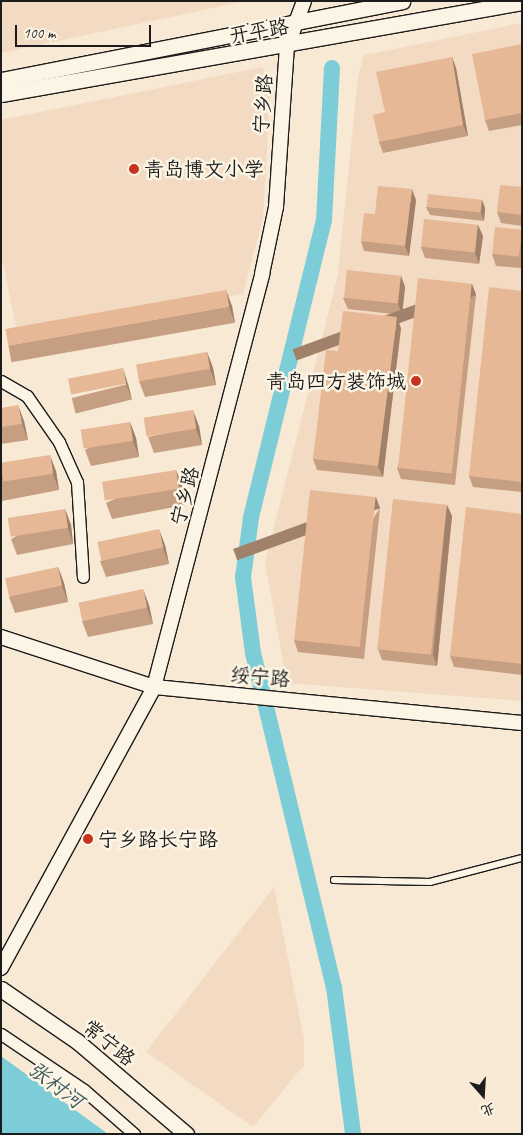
<!DOCTYPE html>
<meta charset="utf-8">
<style>
body{margin:0}
#map{position:relative;width:523px;height:1135px;overflow:hidden;background:#f8e9d5;font-family:Caveat,"LXGW WenKai TC",sans-serif}
div>[style]{position:absolute}
.built>*{inset:0;background:#f3dac2}
.water>*{inset:0;background:#7ccdd7}
.river>*{height:16px;margin:-8px;padding:0 8px;transform-origin:8px;border-radius:8px;background:#7ccdd7}
.roads{filter:drop-shadow(1px 0 #1c1c1c) drop-shadow(-1px 0 #1c1c1c) drop-shadow(0 1px #1c1c1c) drop-shadow(0 -1px #1c1c1c)}
.service>*{height:5.5px;margin:-2.75px;padding:0 2.75px;transform-origin:2.75px;border-radius:2.75px;background:#fcf5e5}
.minor>*{height:11px;margin:-5.5px;padding:0 5.5px;transform-origin:5.5px;border-radius:5.5px;background:#fcf5e5}
.tertiary>*{height:14px;margin:-7px;padding:0 7px;transform-origin:7px;border-radius:7px;background:#fcf5e5}
.secondary>*{height:15px;margin:-7.5px;padding:0 7.5px;transform-origin:7.5px;border-radius:7.5px;background:#fcf5e5}
.wall>*{inset:0;background:#c69e81;transform-origin:0 0}
.shaded-wall>*{inset:0;background:#a18169;transform-origin:0 0}
.building>*{inset:0;background:#e6b896;transform-origin:0 0}
.dots>*{width:14px;height:14px;translate:-50% -50%;box-sizing:border-box;border:2px solid #fcf5e5;border-radius:50%}
span{translate:-50% -50%;white-space:nowrap;text-align:center;line-height:1.15;-webkit-text-stroke:5px #fcf5e5;paint-order:stroke}
.street-label{font-size:20px;color:#1c1c1c}
.poi-label{font-size:20px;color:#1c1c1c}
.left{translate:0 -50%;text-align:left}
.right{translate:-100% -50%;text-align:right}
.water-label{font-size:21px;color:#3e5a5d;font-style:italic}
.frame{position:absolute;inset:0;border:2px solid #1c1c1c;pointer-events:none}
.north{position:absolute;left:458px;top:1070px;width:50px;height:50px;-webkit-text-stroke:4px #fcf5e5;paint-order:stroke;rotate:161deg;font-size:14px;font-weight:700;line-height:20px;text-align:center;color:#1c1c1c}
.north::after{content:'';display:block;margin:auto;width:18px;height:22px;background:#1c1c1c;clip-path:polygon(50% 0,100% 100%,50% 72%,0 100%)}
.scale{position:absolute;left:15px;top:25px;width:136px;height:22px;box-sizing:border-box;border:2px solid #1c1c1c;border-top:0;padding-left:6px;font-size:15px;line-height:18px;white-space:nowrap;color:#1c1c1c;-webkit-text-stroke:4px #fcf5e5;paint-order:stroke}
</style>
<div id="map">
<div class="built">
<i style="clip-path:polygon(1px 1px,246px 1px,1px 53px)"></i>
<i style="clip-path:polygon(522px 23px,522px 701px,287px 683px,265px 563px,338px 274px,358px 77px,364px 55px)"></i>
<i style="clip-path:polygon(262px 67px,271px 82px,263px 218px,243px 294px,18px 336px,1px 254px,1px 120px)"></i>
<i style="clip-path:polygon(274px 887px,304px 1039px,304px 1065px,253px 1127px,146px 1052px)"></i>
</div>
<div class="water">
<i style="clip-path:polygon(1px 1056px,108px 1134px,1px 1134px)"></i>
</div>
<div class="river">
<i style="left:332px;top:68px;width:152px;rotate:93deg"></i>
<i style="left:324px;top:220px;width:307px;rotate:103.8deg"></i>
<i style="left:251px;top:518px;width:60px;rotate:97.7deg"></i>
<i style="left:243px;top:577px;width:77px;rotate:82.5deg"></i>
<i style="left:253px;top:653px;width:344px;rotate:76.4deg"></i>
<i style="left:334px;top:987px;width:148px;rotate:82.6deg"></i>
</div>
<div class="roads">
<div class="service">
<i style="left:334px;top:880px;width:96px;rotate:1.2deg"></i>
<i style="left:430px;top:882px;width:95px;rotate:-14.6deg"></i>
</div>
<div class="minor">
<i style="left:1px;top:381px;width:30px;rotate:30deg"></i>
<i style="left:27px;top:396px;width:56px;rotate:55.2deg"></i>
<i style="left:59px;top:442px;width:44px;rotate:65.8deg"></i>
<i style="left:77px;top:482px;width:95px;rotate:86.4deg"></i>
<i style="left:1px;top:1034px;width:100px;rotate:34deg"></i>
<i style="left:84px;top:1090px;width:67px;rotate:41.3deg"></i>
</div>
<div class="tertiary">
<i style="left:1px;top:637px;width:161px;rotate:18.1deg"></i>
<i style="left:154px;top:687px;width:370px;rotate:5.6deg"></i>
<i style="left:1px;top:968px;width:320px;rotate:-61.4deg"></i>
<i style="left:154px;top:687px;width:427px;rotate:-75.3deg"></i>
<i style="left:262px;top:274px;width:68px;rotate:-78.2deg"></i>
<i style="left:276px;top:207px;width:160px;rotate:-86.1deg"></i>
<i style="left:287px;top:47px;width:49px;rotate:-69.7deg"></i>
</div>
<div class="secondary">
<i style="left:1px;top:80px;width:409px;rotate:-11.1deg"></i>
<i style="left:1px;top:94px;width:529px;rotate:-10.01deg"></i>
<i style="left:1px;top:989px;width:93px;rotate:34.5deg"></i>
<i style="left:78px;top:1042px;width:142px;rotate:40.4deg"></i>
</div>
</div>
<div class="wall">
<i style="clip-path:polygon(522px 44px,522px 125px,489px 131px,485px 120px)"></i>
<i style="clip-path:polygon(452px 57px,456px 68px,468px 136px,383px 153px,379px 142px,385px 112px)"></i>
<i style="clip-path:polygon(522px 187px,522px 226px,501px 223px,497px 212px)"></i>
<i style="clip-path:polygon(416px 200px,409px 256px,364px 251px,361px 241px,375px 214px)"></i>
<i style="clip-path:polygon(482px 200px,485px 208px,484px 221px,430px 215px,426px 207px)"></i>
<i style="clip-path:polygon(478px 225px,483px 236px,479px 264px,425px 258px,421px 247px)"></i>
<i style="clip-path:polygon(522px 230px,522px 268px,496px 266px,492px 254px)"></i>
<i style="clip-path:polygon(401px 276px,405px 287px,402px 315px,348px 309px,343px 298px)"></i>
<i style="clip-path:polygon(472px 284px,476px 295px,455px 485px,401px 479px,397px 468px)"></i>
<i style="clip-path:polygon(522px 291px,522px 492px,473px 487px,469px 476px)"></i>
<i style="left:232px;top:306px;width:17px;height:227px;rotate:80deg"></i>
<i style="clip-path:polygon(401px 328px,383px 477px,317px 470px,313px 459px,338px 351px)"></i>
<i style="clip-path:polygon(207px 352px,213px 368px,216px 385px,145px 397px,139px 381px)"></i>
<i style="left:128px;top:384px;width:16px;height:58px;rotate:76deg"></i>
<i style="clip-path:polygon(1px 408px,24px 421px,28px 440px,1px 444px)"></i>
<i style="clip-path:polygon(130px 422px,136px 438px,139px 457px,91px 466px,85px 450px)"></i>
<i style="clip-path:polygon(199px 426px,202px 445px,154px 453px,148px 437px)"></i>
<i style="clip-path:polygon(1px 464px,56px 471px,59px 490px,2px 501px,1px 499px)"></i>
<i style="clip-path:polygon(176px 470px,182px 486px,185px 505px,112px 519px,106px 503px)"></i>
<i style="clip-path:polygon(447px 505px,452px 516px,437px 666px,382px 660px,378px 649px)"></i>
<i style="clip-path:polygon(380px 508px,364px 659px,298px 652px,294px 640px)"></i>
<i style="clip-path:polygon(65px 509px,71px 525px,73px 544px,17px 555px,11px 539px)"></i>
<i style="clip-path:polygon(522px 514px,522px 675px,454px 667px,450px 656px)"></i>
<i style="clip-path:polygon(165px 545px,169px 564px,106px 577px,100px 561px)"></i>
<i style="clip-path:polygon(58px 567px,64px 583px,68px 602px,15px 613px,9px 597px)"></i>
<i style="clip-path:polygon(149px 605px,153px 624px,88px 637px,82px 621px)"></i>
</div>
<div class="shaded-wall">
<i style="clip-path:polygon(452px 57px,456px 68px,468px 136px,463px 125px)"></i>
<i style="clip-path:polygon(412px 189px,416px 200px,409px 256px,405px 246px)"></i>
<i style="clip-path:polygon(482px 200px,485px 208px,484px 221px,481px 213px)"></i>
<i style="clip-path:polygon(478px 225px,483px 236px,479px 264px,475px 253px)"></i>
<i style="clip-path:polygon(401px 276px,405px 287px,402px 315px,398px 304px)"></i>
<i style="left:472px;top:284px;width:12px;height:191px;rotate:70deg"></i>
<i style="clip-path:polygon(226px 290px,232px 306px,235px 323px,229px 307px)"></i>
<i style="clip-path:polygon(397px 317px,401px 328px,383px 477px,378px 466px)"></i>
<i style="clip-path:polygon(207px 352px,213px 368px,216px 385px,210px 369px)"></i>
<i style="clip-path:polygon(123px 368px,128px 384px,132px 400px,126px 384px)"></i>
<i style="clip-path:polygon(18px 405px,24px 421px,28px 440px,22px 424px)"></i>
<i style="clip-path:polygon(193px 410px,199px 426px,202px 445px,196px 429px)"></i>
<i style="clip-path:polygon(130px 422px,136px 438px,139px 457px,133px 441px)"></i>
<i style="clip-path:polygon(50px 455px,56px 471px,59px 490px,53px 474px)"></i>
<i style="clip-path:polygon(176px 470px,182px 486px,185px 505px,179px 489px)"></i>
<i style="left:376px;top:497px;width:12px;height:152px;rotate:70deg"></i>
<i style="clip-path:polygon(447px 505px,452px 516px,437px 666px,433px 655px)"></i>
<i style="clip-path:polygon(65px 509px,71px 525px,73px 544px,68px 528px)"></i>
<i style="clip-path:polygon(159px 529px,165px 545px,169px 564px,163px 548px)"></i>
<i style="clip-path:polygon(58px 567px,64px 583px,68px 602px,62px 586px)"></i>
<i style="clip-path:polygon(143px 589px,149px 605px,153px 624px,147px 608px)"></i>
</div>
<div class="building">
<i style="clip-path:polygon(522px 44px,522px 113px,485px 120px,472px 54px)"></i>
<i style="clip-path:polygon(452px 57px,463px 125px,379px 142px,373px 115px,385px 112px,376px 72px)"></i>
<i style="clip-path:polygon(500px 185px,522px 187px,522px 215px,497px 212px)"></i>
<i style="clip-path:polygon(378px 186px,412px 189px,405px 246px,361px 241px,364px 213px,375px 214px)"></i>
<i style="left:428px;top:194px;width:54px;height:13px;rotate:6deg"></i>
<i style="left:424px;top:219px;width:54px;height:28px;rotate:6deg"></i>
<i style="left:495px;top:227px;width:27px;height:27px;rotate:6deg"></i>
<i style="left:347px;top:270px;width:54px;height:28px;rotate:6deg"></i>
<i style="left:418px;top:278px;width:54px;height:191px;rotate:6deg"></i>
<i style="clip-path:polygon(489px 287px,522px 291px,522px 482px,469px 476px)"></i>
<i style="left:226px;top:290px;width:17px;height:224px;rotate:80deg"></i>
<i style="clip-path:polygon(343px 311px,397px 317px,378px 466px,313px 459px,326px 350px,338px 351px)"></i>
<i style="left:207px;top:352px;width:17px;height:72px;rotate:80deg"></i>
<i style="left:123px;top:368px;width:16px;height:56px;rotate:79deg"></i>
<i style="clip-path:polygon(18px 405px,22px 424px,1px 427px,1px 408px)"></i>
<i style="left:193px;top:410px;width:19px;height:50px;rotate:81deg"></i>
<i style="left:130px;top:422px;width:19px;height:50px;rotate:81deg"></i>
<i style="left:50px;top:455px;width:19px;height:50px;rotate:81deg"></i>
<i style="left:176px;top:470px;width:19px;height:75px;rotate:81deg"></i>
<i style="left:310px;top:490px;width:66px;height:151px;rotate:6deg"></i>
<i style="left:393px;top:499px;width:54px;height:151px;rotate:6deg"></i>
<i style="clip-path:polygon(466px 507px,522px 514px,522px 664px,450px 656px)"></i>
<i style="left:65px;top:509px;width:19px;height:58px;rotate:81deg"></i>
<i style="left:159px;top:529px;width:19px;height:63px;rotate:78deg"></i>
<i style="left:58px;top:567px;width:19px;height:54px;rotate:78deg"></i>
<i style="left:143px;top:589px;width:19px;height:66px;rotate:78deg"></i>
</div>
<div class="dots">
<i style="left:134px;top:169px;background:#c8321e"></i>
<i style="left:416px;top:381px;background:#c8321e"></i>
<i style="left:88px;top:839px;background:#c8321e"></i>
</div>
<div class="street-label">
<span style="left:259px;top:31px;rotate:-10deg">开平路</span>
<span style="left:263px;top:104px;rotate:-86deg">宁乡路</span>
<span style="left:185px;top:496px;rotate:-75deg">宁乡路</span>
<span style="left:260px;top:677px;rotate:5deg">绥宁路</span>
<span style="left:109px;top:1043px;rotate:39deg">常宁路</span>
</div>
<div class="poi-label">
<span class="left" style="left:144px;top:169px">青岛博文小学</span>
<span class="right" style="left:406px;top:381px">青岛四方装饰城</span>
<span class="left" style="left:98px;top:839px">宁乡路长宁路</span>
</div>
<div class="water-label">
<span style="left:56px;top:1085px;rotate:37deg">张村河</span>
</div>
<div class="frame"></div>
<div class="north">北</div>
<div class="scale">100 m</div>
</div>
